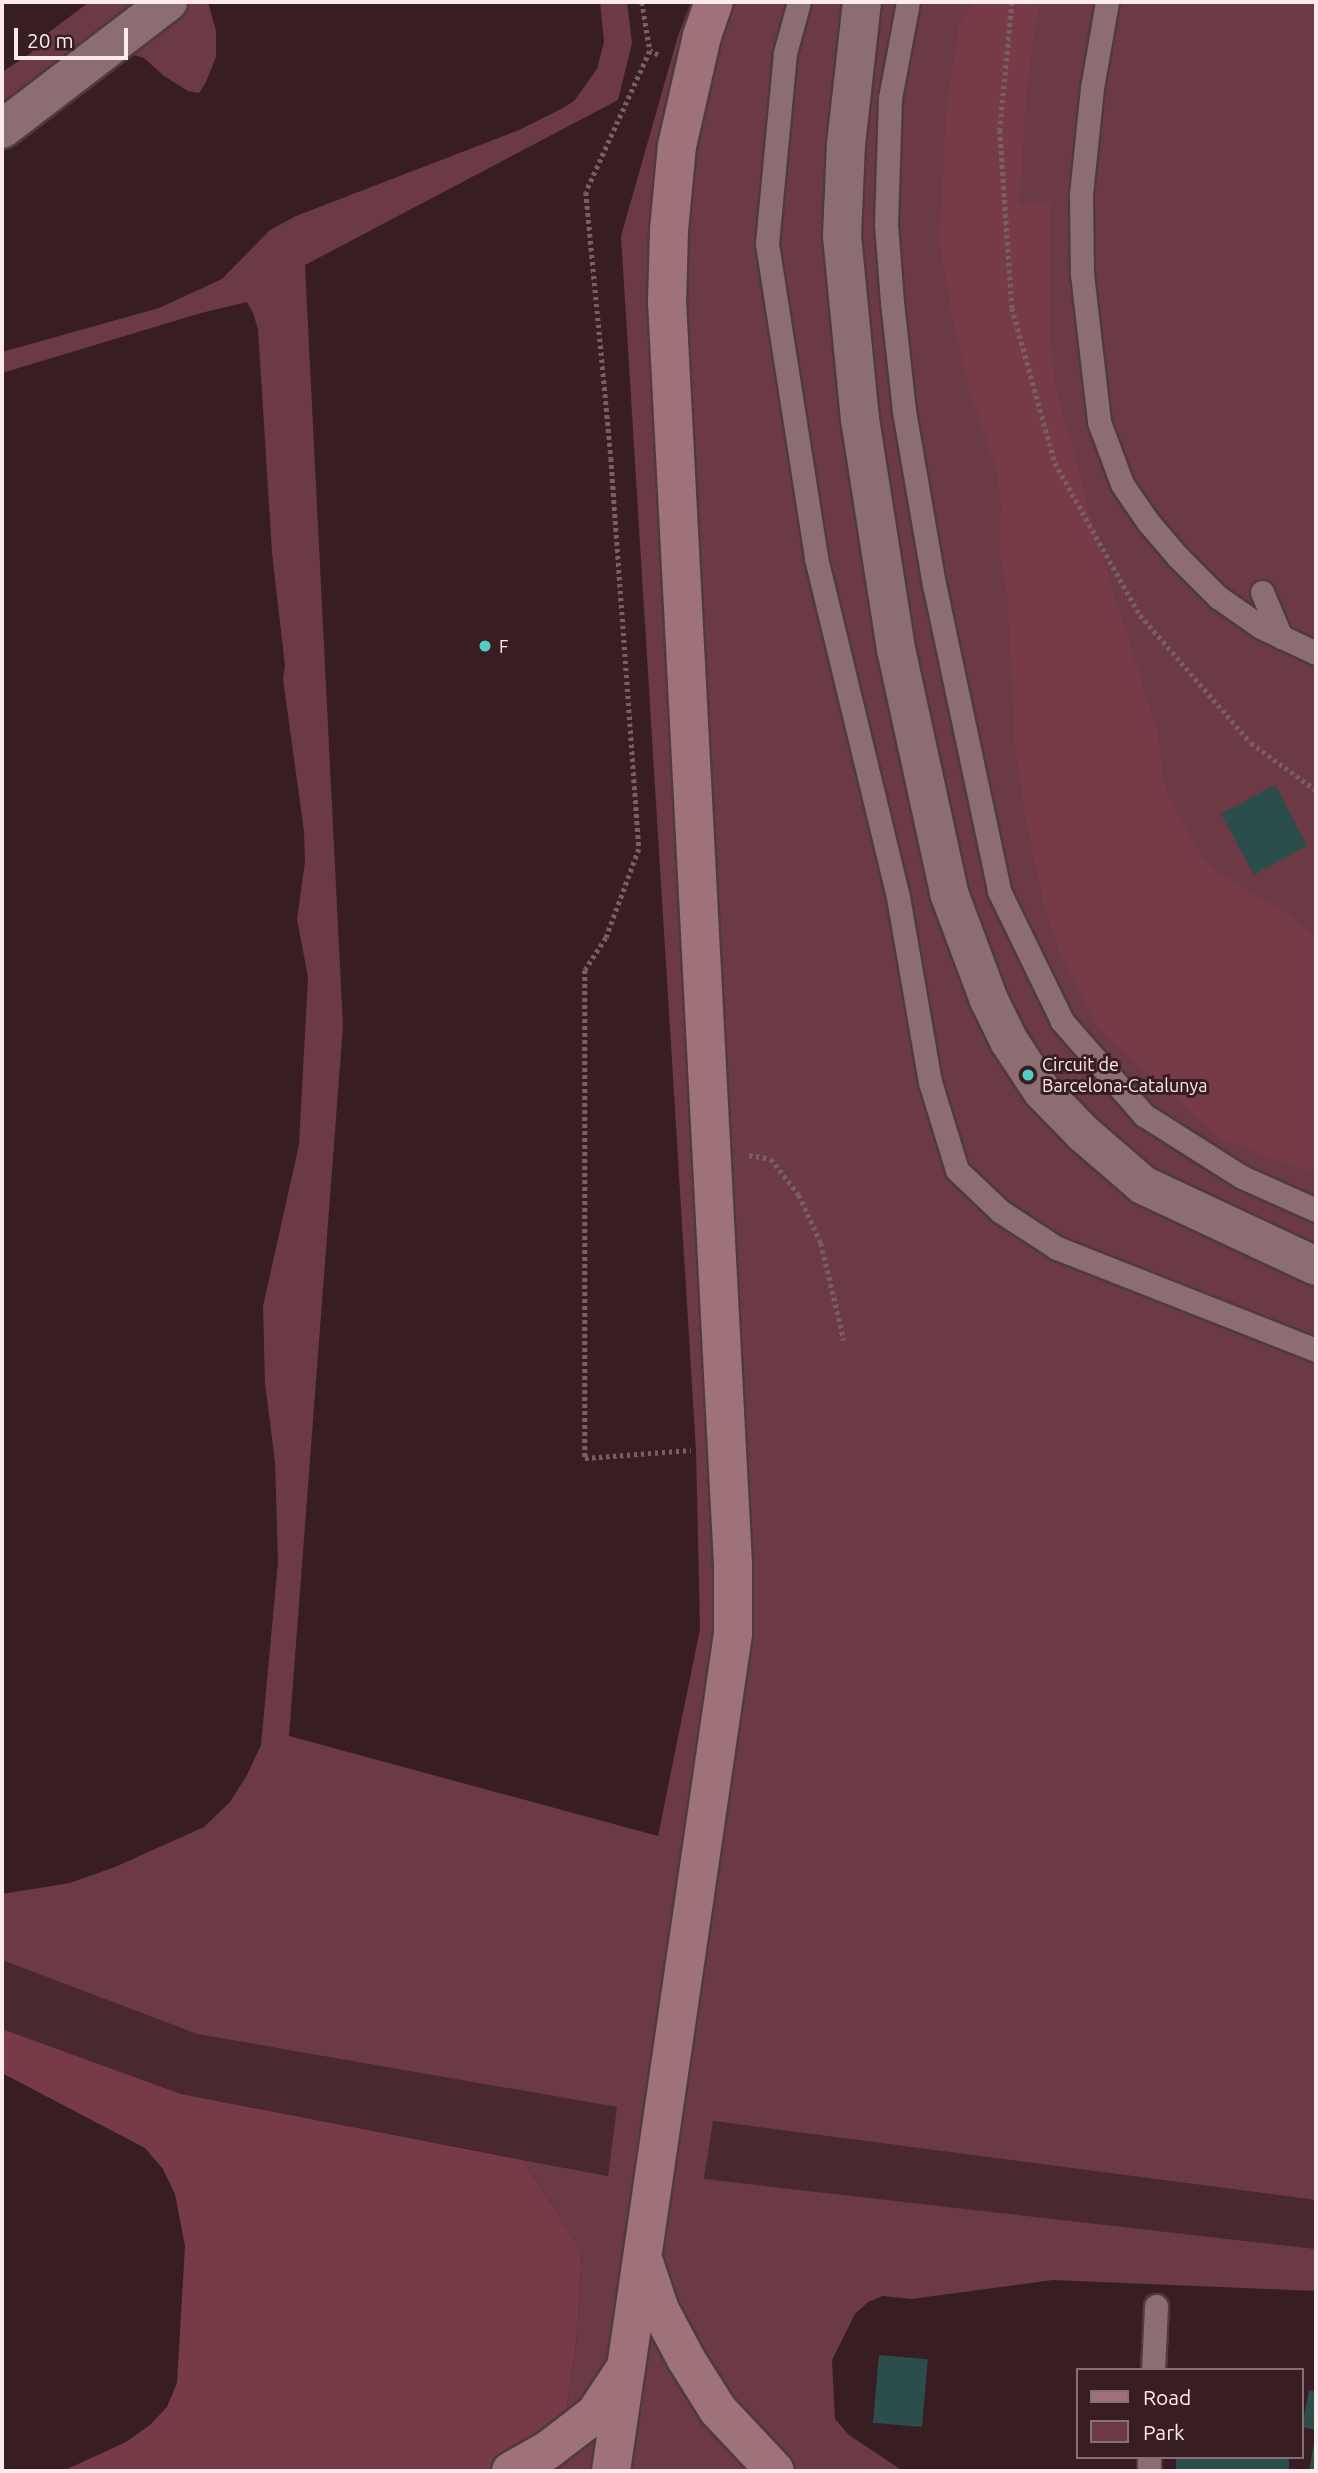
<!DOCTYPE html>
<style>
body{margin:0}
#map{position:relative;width:1318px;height:2473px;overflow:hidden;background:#381e23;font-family:Ubuntu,sans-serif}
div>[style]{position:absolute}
.built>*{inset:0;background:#49292f}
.green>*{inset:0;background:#6b3a44}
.forest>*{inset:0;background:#773b48}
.building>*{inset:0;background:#2b4d4c;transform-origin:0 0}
.path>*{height:4.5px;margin-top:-2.25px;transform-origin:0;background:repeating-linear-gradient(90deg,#776064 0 3.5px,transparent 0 7px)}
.roads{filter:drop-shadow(2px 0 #4f3a3e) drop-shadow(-2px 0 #4f3a3e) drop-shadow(0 2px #4f3a3e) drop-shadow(0 -2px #4f3a3e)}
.lane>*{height:23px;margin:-11.5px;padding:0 11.5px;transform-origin:11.5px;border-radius:11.5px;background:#8c6d72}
.street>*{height:38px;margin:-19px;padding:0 19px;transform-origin:19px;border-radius:19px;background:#8c6d72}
.secondary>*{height:38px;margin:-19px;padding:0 19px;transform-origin:19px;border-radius:19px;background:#9f7179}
.dots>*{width:19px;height:19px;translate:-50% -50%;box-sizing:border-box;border:4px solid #381e23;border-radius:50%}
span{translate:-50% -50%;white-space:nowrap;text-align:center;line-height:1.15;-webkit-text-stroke:6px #381e23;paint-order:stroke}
.poi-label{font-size:18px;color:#fceaec}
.left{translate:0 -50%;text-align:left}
.frame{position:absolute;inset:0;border:4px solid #fceaec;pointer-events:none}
.legend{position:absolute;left:1076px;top:2368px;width:228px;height:91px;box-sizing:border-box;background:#381e23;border:2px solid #867073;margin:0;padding:9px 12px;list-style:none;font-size:21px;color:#fceaec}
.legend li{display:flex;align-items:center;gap:14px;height:35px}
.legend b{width:35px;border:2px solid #867073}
.scale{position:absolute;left:14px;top:28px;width:114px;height:32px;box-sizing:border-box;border:4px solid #fceaec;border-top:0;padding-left:9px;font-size:21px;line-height:24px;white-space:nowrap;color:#fceaec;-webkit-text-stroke:5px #381e23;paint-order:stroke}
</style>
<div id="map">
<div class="built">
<i style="clip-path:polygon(2px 1960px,197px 2034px,618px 2107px,609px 2176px,181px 2094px,2px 2029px)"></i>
<i style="clip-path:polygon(712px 2121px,1316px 2200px,1316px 2249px,704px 2180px)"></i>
</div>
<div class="green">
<i style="clip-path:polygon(89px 2px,208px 2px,216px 31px,216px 57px,206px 82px,199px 93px,188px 91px,164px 76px,144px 58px,130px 54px,108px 67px,98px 81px,2px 146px,2px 72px,31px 53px,48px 33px)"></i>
<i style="clip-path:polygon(600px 2px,627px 2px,632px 43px,618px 100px,305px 265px,343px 1026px,289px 1736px,658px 1836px,700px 1629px,696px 1450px,621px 236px,678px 36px,691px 2px,1316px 2px,1316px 2200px,713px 2121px,704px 2179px,1316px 2249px,1316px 2291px,1053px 2280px,911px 2299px,883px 2296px,868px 2302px,855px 2314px,832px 2360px,835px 2419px,849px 2435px,903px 2471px,558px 2471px,577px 2336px,582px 2252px,523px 2160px,608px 2176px,617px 2107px,197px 2034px,2px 1960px,2px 1894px,70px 1883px,115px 1867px,204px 1827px,230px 1802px,247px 1775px,261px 1745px,278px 1562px,275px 1462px,265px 1383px,263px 1306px,299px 1145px,308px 977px,297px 919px,305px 862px,304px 831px,283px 679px,285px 666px,272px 553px,258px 329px,253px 313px,247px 302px,201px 313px,2px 373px,2px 352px,159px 308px,222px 279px,270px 230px,296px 216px,519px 130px,563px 108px,574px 101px,597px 69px,604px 42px)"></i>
</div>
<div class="forest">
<i style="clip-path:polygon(973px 2px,1039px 2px,1028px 77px,1019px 204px,1051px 204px,1050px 329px,1054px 380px,1098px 544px,1157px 729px,1164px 781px,1172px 804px,1197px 849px,1216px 871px,1289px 915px,1316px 939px,1316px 1174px,1222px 1140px,1099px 1029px,1061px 956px,1045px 911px,1025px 815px,1015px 746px,1008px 603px,1000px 554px,1001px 504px,996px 468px,968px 385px,954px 327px,939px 239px,947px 104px,959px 25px)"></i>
<i style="clip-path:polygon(2px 2029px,181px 2094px,523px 2160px,582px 2252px,577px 2336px,558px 2471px,63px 2471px,126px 2442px,150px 2425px,167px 2407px,177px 2383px,185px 2246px,175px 2194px,163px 2169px,145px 2148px,2px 2073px)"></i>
</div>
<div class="building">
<i style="left:1275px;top:785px;width:69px;height:61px;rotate:62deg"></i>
<i style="left:879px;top:2355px;width:49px;height:68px;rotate:5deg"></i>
<i style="clip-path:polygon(1309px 2390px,1316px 2392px,1316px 2430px,1302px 2427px)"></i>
<i style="clip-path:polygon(1315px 2437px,1316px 2471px,1309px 2471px)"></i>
<i style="left:1176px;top:2457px;width:113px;height:14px"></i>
</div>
<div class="path">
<i style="left:642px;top:2px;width:50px;rotate:80.7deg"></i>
<i style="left:1012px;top:2px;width:129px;rotate:95.4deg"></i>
<i style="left:1000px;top:130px;width:178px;rotate:86.1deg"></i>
<i style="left:1012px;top:308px;width:161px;rotate:74.5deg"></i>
<i style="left:1055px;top:463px;width:174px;rotate:60.8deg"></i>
<i style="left:1140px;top:615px;width:169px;rotate:49.1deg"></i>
<i style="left:1251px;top:743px;width:80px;rotate:35.9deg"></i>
<i style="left:658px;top:55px;width:9px;rotate:-153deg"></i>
<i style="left:650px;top:51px;width:155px;rotate:114.4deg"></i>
<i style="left:586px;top:192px;width:267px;rotate:84.6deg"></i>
<i style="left:611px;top:458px;width:392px;rotate:85.9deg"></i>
<i style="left:639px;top:849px;width:95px;rotate:110.3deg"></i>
<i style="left:606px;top:938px;width:38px;rotate:123deg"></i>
<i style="left:585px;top:970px;width:488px;rotate:90deg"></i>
<i style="left:585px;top:1458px;width:106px;rotate:-4.3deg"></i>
<i style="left:749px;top:1155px;width:22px;rotate:10deg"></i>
<i style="left:771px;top:1159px;width:46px;rotate:52.1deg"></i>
<i style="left:799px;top:1195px;width:53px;rotate:65.4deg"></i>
<i style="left:821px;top:1243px;width:100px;rotate:76.7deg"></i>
</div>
<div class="roads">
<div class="lane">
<i style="left:799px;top:2px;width:53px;rotate:105.4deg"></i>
<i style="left:785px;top:53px;width:192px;rotate:95.4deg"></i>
<i style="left:767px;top:244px;width:318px;rotate:81.1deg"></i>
<i style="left:816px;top:558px;width:349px;rotate:76.4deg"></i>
<i style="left:898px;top:897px;width:188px;rotate:80.2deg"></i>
<i style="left:930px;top:1082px;width:92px;rotate:72.9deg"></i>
<i style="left:957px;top:1170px;width:59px;rotate:43.6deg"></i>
<i style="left:1000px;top:1211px;width:68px;rotate:33deg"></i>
<i style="left:1057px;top:1248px;width:278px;rotate:21.5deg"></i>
<i style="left:908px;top:2px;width:98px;rotate:100.6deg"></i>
<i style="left:890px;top:98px;width:126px;rotate:91.8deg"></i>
<i style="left:886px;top:224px;width:78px;rotate:85.6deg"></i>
<i style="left:892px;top:302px;width:110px;rotate:83.7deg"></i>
<i style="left:904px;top:411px;width:176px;rotate:80.2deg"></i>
<i style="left:934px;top:584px;width:314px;rotate:78deg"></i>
<i style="left:999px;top:891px;width:144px;rotate:64.1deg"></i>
<i style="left:1062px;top:1021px;width:125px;rotate:48.9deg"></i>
<i style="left:1144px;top:1115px;width:116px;rotate:32.3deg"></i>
<i style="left:1242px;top:1177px;width:81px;rotate:24deg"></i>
<i style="left:1107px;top:2px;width:87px;rotate:99.9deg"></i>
<i style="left:1092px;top:88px;width:108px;rotate:95.9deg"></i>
<i style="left:1081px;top:195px;width:79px;rotate:89.3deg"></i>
<i style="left:1082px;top:274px;width:149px;rotate:83.4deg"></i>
<i style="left:1099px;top:422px;width:66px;rotate:69.6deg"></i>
<i style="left:1122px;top:484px;width:46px;rotate:55.6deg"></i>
<i style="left:1148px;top:522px;width:46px;rotate:49.4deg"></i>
<i style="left:1178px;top:557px;width:57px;rotate:45deg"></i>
<i style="left:1218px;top:597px;width:52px;rotate:34.9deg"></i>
<i style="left:1261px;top:627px;width:61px;rotate:25.3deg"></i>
<i style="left:1262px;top:592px;width:49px;rotate:67.1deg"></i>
<i style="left:1153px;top:2370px;width:64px;rotate:-87.3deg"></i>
<i style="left:1149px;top:2471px;width:14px;rotate:-90deg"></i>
</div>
<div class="street">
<i style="left:862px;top:2px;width:143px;rotate:96.4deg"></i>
<i style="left:846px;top:144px;width:92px;rotate:92.5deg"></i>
<i style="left:842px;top:236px;width:184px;rotate:84.4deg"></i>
<i style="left:860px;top:419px;width:233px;rotate:81.1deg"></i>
<i style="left:896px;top:649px;width:250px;rotate:77.7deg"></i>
<i style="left:949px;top:893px;width:114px;rotate:69.5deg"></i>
<i style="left:989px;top:1000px;width:46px;rotate:64deg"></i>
<i style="left:1009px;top:1041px;width:60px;rotate:56.6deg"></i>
<i style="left:1042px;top:1091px;width:60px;rotate:45.7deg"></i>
<i style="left:1084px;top:1134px;width:78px;rotate:40.8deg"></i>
<i style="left:1143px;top:1185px;width:191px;rotate:25.1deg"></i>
<i style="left:2px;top:129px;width:209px;rotate:-37.4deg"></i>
</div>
<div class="secondary">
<i style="left:645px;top:2265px;width:47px;rotate:71.6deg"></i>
<i style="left:660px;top:2310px;width:55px;rotate:62deg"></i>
<i style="left:686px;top:2359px;width:60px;rotate:57.9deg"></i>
<i style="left:718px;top:2410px;width:83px;rotate:46.9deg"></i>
<i style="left:511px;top:2471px;width:43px;rotate:-29.6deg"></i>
<i style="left:548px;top:2450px;width:59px;rotate:-37.5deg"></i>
<i style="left:595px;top:2414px;width:49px;rotate:-56.6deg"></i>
<i style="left:611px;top:2471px;width:846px;rotate:-81.71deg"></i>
<i style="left:733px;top:1634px;width:69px;rotate:-90deg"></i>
<i style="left:733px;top:1565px;width:1264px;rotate:-92.99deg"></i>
<i style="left:667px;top:303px;width:73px;rotate:-88.4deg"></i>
<i style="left:669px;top:230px;width:84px;rotate:-84.6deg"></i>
<i style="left:677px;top:146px;width:113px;rotate:-77.2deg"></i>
<i style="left:702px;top:36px;width:36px;rotate:-71deg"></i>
</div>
</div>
<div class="dots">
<i style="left:485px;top:646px;background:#53cdc9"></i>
<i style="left:1028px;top:1075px;background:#53cdc9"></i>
</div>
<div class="poi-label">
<span class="left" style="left:499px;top:646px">F</span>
<span class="left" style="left:1042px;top:1075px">Circuit de<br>Barcelona-Catalunya</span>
</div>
<div class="frame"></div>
<ul class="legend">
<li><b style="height:9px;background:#9f7179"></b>Road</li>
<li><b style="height:19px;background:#6b3a44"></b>Park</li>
</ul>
<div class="scale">20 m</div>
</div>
